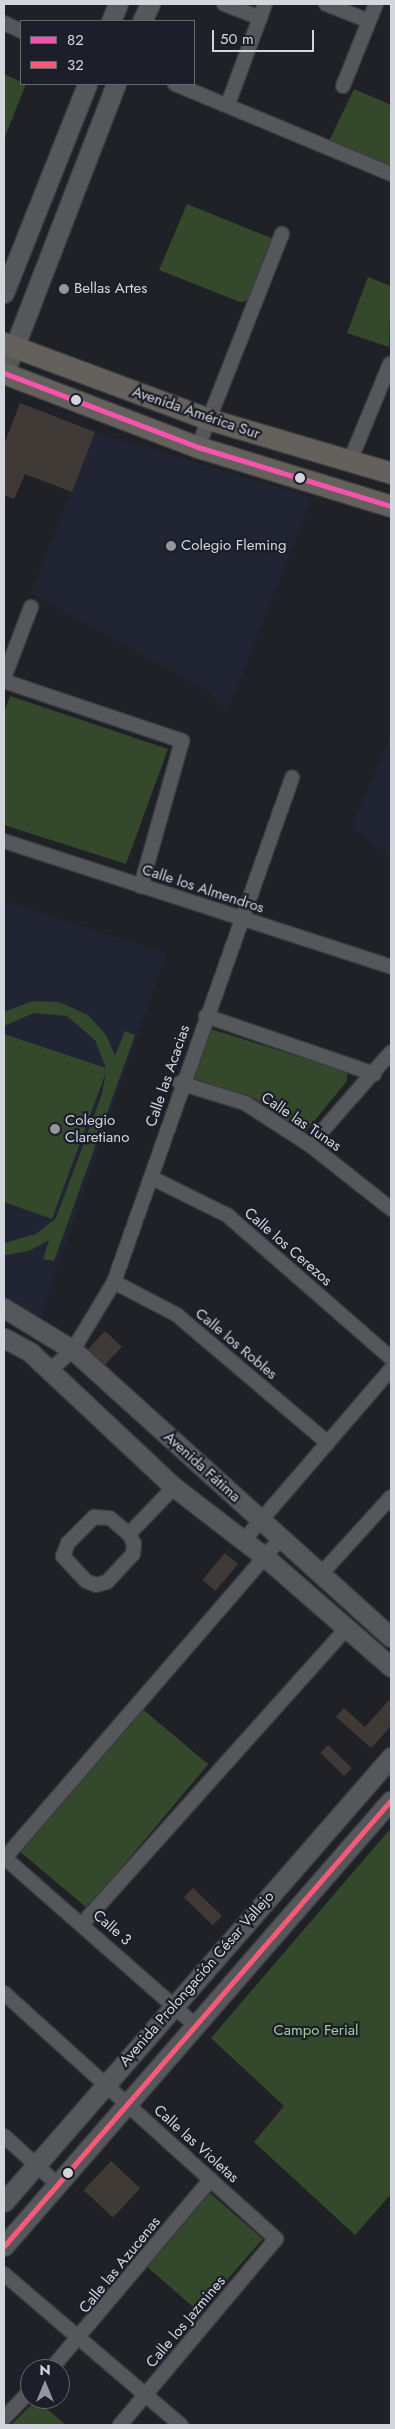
<!DOCTYPE html>
<meta charset="utf-8">
<style>
body{margin:0}
#map{position:relative;width:395px;height:2429px;overflow:hidden;background:#202126;font-family:Jost,sans-serif}
div>[style]{position:absolute}
.built>*{inset:0;background:#212433}
.green>*{inset:0;background:#34482c;transform-origin:0 0}
.building>*{inset:0;background:#403a37;transform-origin:0 0}
.roads{filter:drop-shadow(1px 0 #3a3c40) drop-shadow(-1px 0 #3a3c40) drop-shadow(0 1px #3a3c40) drop-shadow(0 -1px #3a3c40)}
.street>*{height:14px;margin:-7px;padding:0 7px;transform-origin:7px;border-radius:7px;background:#56575b}
.secondary>*{height:19px;margin:-9.5px;padding:0 9.5px;transform-origin:9.5px;border-radius:9.5px;background:#56575b}
.primary>*{height:21px;margin:-10.5px;padding:0 10.5px;transform-origin:10.5px;border-radius:10.5px;background:#64605b}
.bus-1>*{height:5px;margin:-2.5px;padding:0 2.5px;transform-origin:2.5px;border-radius:2.5px;background:#f653ac}
.bus-2>*{height:5px;margin:-2.5px;padding:0 2.5px;transform-origin:2.5px;border-radius:2.5px;background:#f75a77}
.dots>*{width:14px;height:14px;translate:-50% -50%;box-sizing:border-box;border:2px solid #1c1f2a;border-radius:50%}
span{translate:-50% -50%;white-space:nowrap;text-align:center;line-height:1.15;-webkit-text-stroke:4.5px #1c1f2a;paint-order:stroke}
.poi-label{font-size:15px;color:#d4d6de}
.left{translate:0 -50%;text-align:left}
.street-label{font-size:15px;color:#d4d6de}
.park-label{font-size:15px;color:#a1cd8f}
.frame{position:absolute;inset:0;border:5px solid #d4d6de;pointer-events:none}
.legend{position:absolute;left:20px;top:20px;width:175px;height:65px;box-sizing:border-box;background:#1c1f2a;border:1px solid #666872;margin:0;padding:6px 9px;list-style:none;font-size:15px;color:#d4d6de}
.legend li{display:flex;align-items:center;gap:10px;height:25px}
.legend b{width:25px;border:1px solid #666872}
.north{position:absolute;left:20px;top:2359px;width:50px;height:50px;box-sizing:border-box;background:#1c1f2a;border:1px solid #666872;border-radius:50%;rotate:0deg;font-size:14px;font-weight:700;line-height:20px;text-align:center;color:#d4d6de}
.north::after{content:'';display:block;margin:auto;width:18px;height:22px;background:#95979e;clip-path:polygon(50% 0,100% 100%,50% 72%,0 100%)}
.scale{position:absolute;left:212px;top:30px;width:102px;height:22px;box-sizing:border-box;border:2px solid #d4d6de;border-top:0;padding-left:6px;font-size:15px;line-height:18px;white-space:nowrap;color:#d4d6de;-webkit-text-stroke:4px #1c1f2a;paint-order:stroke}
</style>
<div id="map">
<div class="built">
<i style="clip-path:polygon(95px 432px,312px 498px,227px 712px,208px 691px,31px 593px)"></i>
<i style="clip-path:polygon(391px 734px,391px 858px,352px 827px)"></i>
<i style="clip-path:polygon(4px 901px,166px 953px,40px 1318px,4px 1304px)"></i>
</div>
<div class="green">
<i style="clip-path:polygon(4px 74px,26px 84px,4px 139px)"></i>
<i style="clip-path:polygon(354px 89px,391px 105px,391px 170px,329px 141px)"></i>
<i style="clip-path:polygon(187px 204px,276px 240px,250px 300px,240px 302px,159px 270px)"></i>
<i style="clip-path:polygon(368px 277px,391px 286px,389px 347px,347px 333px)"></i>
<i style="clip-path:polygon(10px 696px,168px 749px,126px 864px,4px 825px,4px 712px)"></i>
<i style="clip-path:polygon(32px 1001px,59px 1002px,88px 1015px,106px 1035px,115px 1056px,125px 1031px,135px 1035px,54px 1261px,43px 1259px,49px 1240px,29px 1251px,5px 1255px,4px 1243px,36px 1234px,56px 1218px,102px 1094px,106px 1072px,52px 1219px,4px 1202px,4px 1034px,106px 1068px,95px 1040px,67px 1016px,34px 1013px,4px 1026px,4px 1012px)"></i>
<i style="clip-path:polygon(211px 1029px,341px 1070px,347px 1074px,347px 1081px,306px 1131px,297px 1129px,256px 1099px,192px 1078px)"></i>
<i style="left:140px;top:1707px;width:89px;height:188px;rotate:40deg"></i>
<i style="clip-path:polygon(391px 1828px,391px 2194px,355px 2235px,254px 2142px,284px 2106px,211px 2038px)"></i>
<i style="left:210px;top:2193px;width:70px;height:97px;rotate:41deg"></i>
<i style="clip-path:polygon(36px 2400px,66px 2425px,11px 2425px)"></i>
</div>
<div class="building">
<i style="clip-path:polygon(20px 403px,95px 432px,72px 492px,25px 474px,14px 499px,4px 495px,4px 445px)"></i>
<i style="left:105px;top:1331px;width:23px;height:25px;rotate:43deg"></i>
<i style="left:225px;top:1553px;width:17px;height:35px;rotate:40deg"></i>
<i style="clip-path:polygon(391px 1698px,391px 1726px,371px 1748px,336px 1717px,344px 1708px,365px 1727px)"></i>
<i style="left:328px;top:1745px;width:33px;height:11px;rotate:44deg"></i>
<i style="left:193px;top:1888px;width:40px;height:13px;rotate:44deg"></i>
<i style="left:111px;top:2161px;width:40px;height:40px;rotate:43deg"></i>
</div>
<div class="roads">
<div class="street">
<i style="left:224px;top:4px;width:39px;rotate:21deg"></i>
<i style="left:326px;top:4px;width:46px;rotate:21.6deg"></i>
<i style="left:4px;top:23px;width:19px;rotate:25deg"></i>
<i style="left:175px;top:84px;width:234px;rotate:22.6deg"></i>
<i style="left:343px;top:86px;width:88px;rotate:-68.1deg"></i>
<i style="left:228px;top:104px;width:107px;rotate:-69.7deg"></i>
<i style="left:198px;top:447px;width:229px;rotate:-68.5deg"></i>
<i style="left:350px;top:461px;width:105px;rotate:-67.6deg"></i>
<i style="left:4px;top:678px;width:76px;rotate:-69.2deg"></i>
<i style="left:4px;top:681px;width:188px;rotate:18.6deg"></i>
<i style="left:182px;top:741px;width:151px;rotate:105.8deg"></i>
<i style="left:4px;top:841px;width:407px;rotate:18deg"></i>
<i style="left:206px;top:1016px;width:178px;rotate:19deg"></i>
<i style="left:180px;top:1083px;width:68px;rotate:17.1deg"></i>
<i style="left:245px;top:1103px;width:77px;rotate:32.9deg"></i>
<i style="left:310px;top:1145px;width:103px;rotate:38.3deg"></i>
<i style="left:310px;top:1145px;width:123px;rotate:-48.9deg"></i>
<i style="left:152px;top:1178px;width:84px;rotate:26.3deg"></i>
<i style="left:227px;top:1215px;width:218px;rotate:41.1deg"></i>
<i style="left:114px;top:1282px;width:71px;rotate:27.6deg"></i>
<i style="left:177px;top:1315px;width:198px;rotate:40.3deg"></i>
<i style="left:50px;top:1370px;width:30px;rotate:-41deg"></i>
<i style="left:73px;top:1350px;width:79px;rotate:-58.9deg"></i>
<i style="left:114px;top:1282px;width:535px;rotate:-70.55deg"></i>
<i style="left:94px;top:1517px;width:16px;rotate:4deg"></i>
<i style="left:110px;top:1518px;width:25px;rotate:40deg"></i>
<i style="left:129px;top:1534px;width:11px;rotate:63deg"></i>
<i style="left:134px;top:1544px;width:10px;rotate:96deg"></i>
<i style="left:133px;top:1554px;width:38px;rotate:133deg"></i>
<i style="left:107px;top:1582px;width:11px;rotate:165deg"></i>
<i style="left:96px;top:1585px;width:11px;rotate:-158deg"></i>
<i style="left:86px;top:1581px;width:34px;rotate:-133deg"></i>
<i style="left:63px;top:1556px;width:14px;rotate:-69deg"></i>
<i style="left:68px;top:1543px;width:37px;rotate:-45deg"></i>
<i style="left:129px;top:1534px;width:65px;rotate:-46.2deg"></i>
<i style="left:244px;top:1540px;width:225px;rotate:-49.3deg"></i>
<i style="left:321px;top:1574px;width:104px;rotate:-47.7deg"></i>
<i style="left:5px;top:1858px;width:253px;rotate:41.3deg"></i>
<i style="left:4px;top:1859px;width:423px;rotate:-49.2deg"></i>
<i style="left:83px;top:1923px;width:397px;rotate:-48.2deg"></i>
<i style="left:4px;top:1993px;width:367px;rotate:42.1deg"></i>
<i style="left:276px;top:2239px;width:243px;rotate:130deg"></i>
<i style="left:4px;top:2136px;width:70px;rotate:42.1deg"></i>
<i style="left:4px;top:2274px;width:233px;rotate:40.5deg"></i>
<i style="left:51px;top:2369px;width:248px;rotate:-49.9deg"></i>
<i style="left:4px;top:2418px;width:37px;rotate:-46deg"></i>
</div>
<div class="secondary">
<i style="left:111px;top:21px;width:18px;rotate:-68deg"></i>
<i style="left:142px;top:21px;width:19px;rotate:-65deg"></i>
<i style="left:4px;top:293px;width:225px;rotate:-68.3deg"></i>
<i style="left:4px;top:374px;width:311px;rotate:-68.9deg"></i>
<i style="left:4px;top:1308px;width:81px;rotate:31.3deg"></i>
<i style="left:73px;top:1350px;width:428px;rotate:42.1deg"></i>
<i style="left:4px;top:1338px;width:30px;rotate:28deg"></i>
<i style="left:30px;top:1352px;width:197px;rotate:43.2deg"></i>
<i style="left:174px;top:1487px;width:115px;rotate:37.6deg"></i>
<i style="left:265px;top:1557px;width:167px;rotate:41.1deg"></i>
<i style="left:4px;top:2202px;width:590px;rotate:-48.99deg"></i>
<i style="left:4px;top:2246px;width:590px;rotate:-49.05deg"></i>
</div>
<div class="primary">
<i style="left:4px;top:343px;width:218px;rotate:20.4deg"></i>
<i style="left:208px;top:419px;width:191px;rotate:16.4deg"></i>
<i style="left:4px;top:373px;width:208px;rotate:20.9deg"></i>
<i style="left:198px;top:447px;width:202px;rotate:17deg"></i>
</div>
</div>
<div class="bus-1">
<i style="left:4px;top:373px;width:208px;rotate:20.9deg"></i>
<i style="left:198px;top:447px;width:202px;rotate:17deg"></i>
</div>
<div class="bus-2">
<i style="left:4px;top:2246px;width:590px;rotate:-49.05deg"></i>
</div>
<div class="dots">
<i style="left:64px;top:289px;background:#95979e"></i>
<i style="left:76px;top:400px;background:#d4d6de"></i>
<i style="left:300px;top:478px;background:#d4d6de"></i>
<i style="left:171px;top:546px;background:#95979e"></i>
<i style="left:55px;top:1129px;background:#95979e"></i>
<i style="left:68px;top:2173px;background:#d4d6de"></i>
</div>
<div class="poi-label">
<span class="left" style="left:74px;top:289px">Bellas Artes</span>
<span class="left" style="left:181px;top:546px">Colegio Fleming</span>
<span class="left" style="left:65px;top:1129px">Colegio<br>Claretiano</span>
</div>
<div class="street-label">
<span style="left:196px;top:413px;rotate:19deg">Avenida América Sur</span>
<span style="left:203px;top:889px;rotate:18deg">Calle los Almendros</span>
<span style="left:168px;top:1076px;rotate:-71deg">Calle las Acacias</span>
<span style="left:301px;top:1122px;rotate:34deg">Calle las Tunas</span>
<span style="left:288px;top:1247px;rotate:41deg">Calle los Cerezos</span>
<span style="left:236px;top:1344px;rotate:40deg">Calle los Robles</span>
<span style="left:202px;top:1467px;rotate:42deg">Avenida Fátima</span>
<span style="left:112px;top:1928px;rotate:41deg">Calle 3</span>
<span style="left:197px;top:1979px;rotate:-49deg">Avenida Prolongación César Vallejo</span>
<span style="left:196px;top:2144px;rotate:42deg">Calle las Violetas</span>
<span style="left:120px;top:2265px;rotate:-51deg">Calle las Azucenas</span>
<span style="left:186px;top:2322px;rotate:-50deg">Calle los Jazmines</span>
</div>
<div class="park-label">
<span style="left:316px;top:2031px">Campo Ferial</span>
</div>
<div class="frame"></div>
<ul class="legend">
<li><b style="height:6px;background:#f653ac"></b>82</li>
<li><b style="height:6px;background:#f75a77"></b>32</li>
</ul>
<div class="north">N</div>
<div class="scale">50 m</div>
</div>
